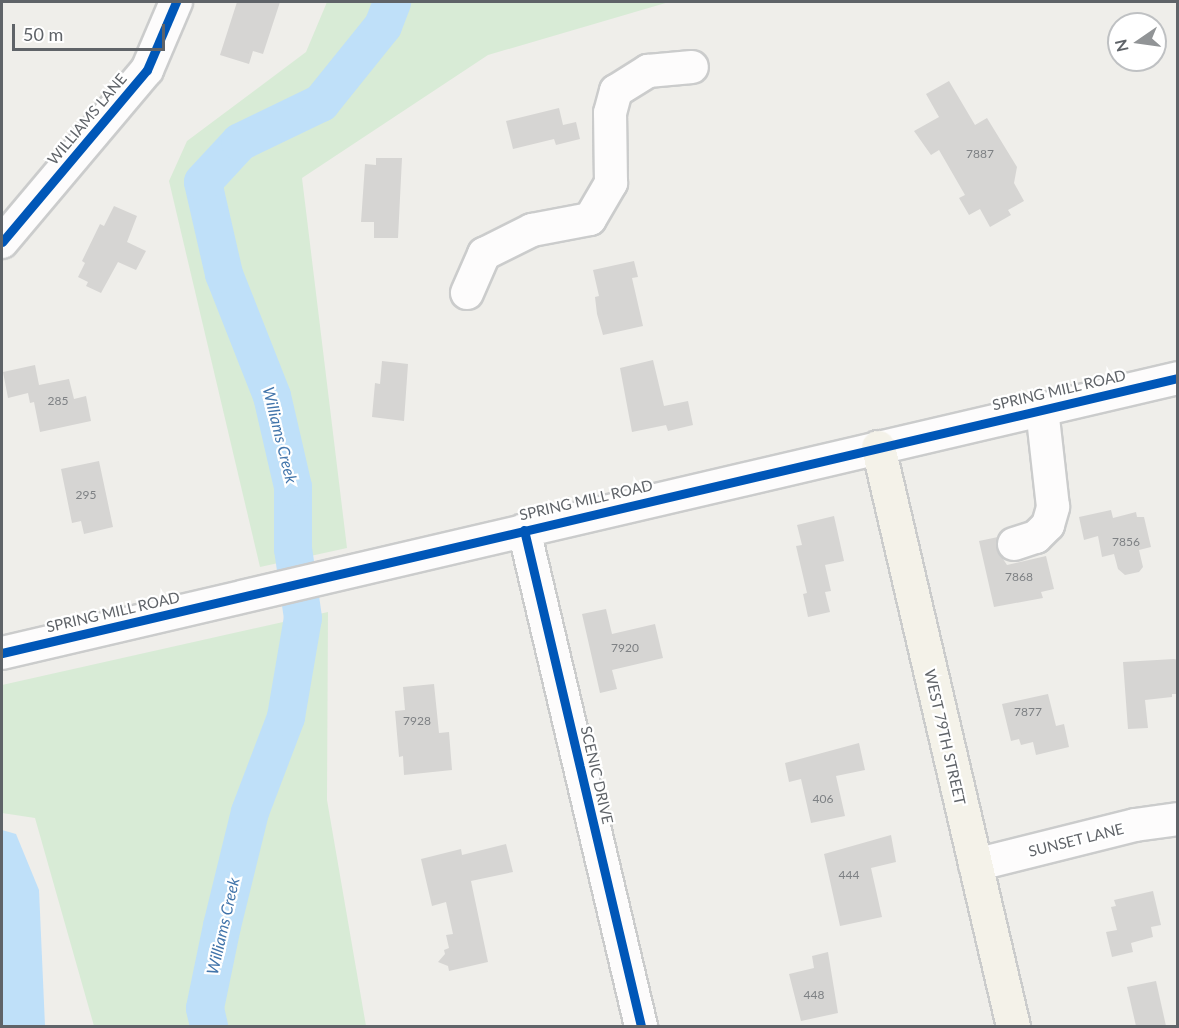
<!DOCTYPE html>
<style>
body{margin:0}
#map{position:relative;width:1179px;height:1028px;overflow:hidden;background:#efeeea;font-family:Lato,sans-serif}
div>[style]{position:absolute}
.green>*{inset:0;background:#d8ebd6}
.water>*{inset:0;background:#bfe0f9}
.river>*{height:38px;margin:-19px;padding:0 19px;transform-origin:19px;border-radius:19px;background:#bfe0f9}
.building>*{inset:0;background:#d6d5d3}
.roads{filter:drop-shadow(2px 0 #cbcccc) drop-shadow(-2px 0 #cbcccc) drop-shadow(0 2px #cbcccc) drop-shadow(0 -2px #cbcccc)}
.minor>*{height:32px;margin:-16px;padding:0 16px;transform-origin:16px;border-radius:16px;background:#fdfcfc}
.major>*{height:33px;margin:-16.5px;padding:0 16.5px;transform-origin:16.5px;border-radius:16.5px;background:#f4f2e9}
.cycleway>*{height:9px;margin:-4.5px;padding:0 4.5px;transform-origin:4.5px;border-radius:4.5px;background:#0057b8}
span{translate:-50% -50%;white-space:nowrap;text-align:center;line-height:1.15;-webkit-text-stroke:4.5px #fff;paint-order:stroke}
.number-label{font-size:12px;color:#7e8184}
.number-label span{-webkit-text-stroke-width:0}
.street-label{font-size:15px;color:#5f6368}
.water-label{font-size:16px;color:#4174aa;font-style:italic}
.frame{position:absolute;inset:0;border:3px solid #5f6368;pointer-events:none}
.north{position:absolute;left:1107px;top:12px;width:60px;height:60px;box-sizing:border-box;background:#fff;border:2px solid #bfc1c3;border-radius:50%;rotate:257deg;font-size:16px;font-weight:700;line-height:24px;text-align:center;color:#5f6368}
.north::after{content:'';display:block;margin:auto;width:21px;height:27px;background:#919496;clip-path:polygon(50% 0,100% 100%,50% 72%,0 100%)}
.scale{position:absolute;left:12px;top:24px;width:153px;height:27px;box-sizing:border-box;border:3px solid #5f6368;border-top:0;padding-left:8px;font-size:18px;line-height:21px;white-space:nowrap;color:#5f6368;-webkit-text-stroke:4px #fff;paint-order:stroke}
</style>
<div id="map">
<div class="green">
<i style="clip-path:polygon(327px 2px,669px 2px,488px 55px,302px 178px,347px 548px,260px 567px,169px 181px,187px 141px,306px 52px)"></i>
<i style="clip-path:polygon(328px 612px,327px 800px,366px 1026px,94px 1026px,35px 818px,2px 813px,2px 685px)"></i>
</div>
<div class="water">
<i style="clip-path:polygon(2px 830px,16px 834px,39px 890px,45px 1026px,2px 1026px)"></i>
</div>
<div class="river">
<i style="left:209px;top:1026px;width:18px;rotate:-103deg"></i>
<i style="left:205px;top:1008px;width:84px;rotate:-78.3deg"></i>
<i style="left:222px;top:926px;width:117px;rotate:-76.2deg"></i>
<i style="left:250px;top:812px;width:102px;rotate:-69.2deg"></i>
<i style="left:286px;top:717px;width:100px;rotate:-80.3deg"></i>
<i style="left:303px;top:618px;width:70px;rotate:-98.2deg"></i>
<i style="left:293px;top:549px;width:62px;rotate:-90deg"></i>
<i style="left:293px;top:487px;width:93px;rotate:-103deg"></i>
<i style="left:272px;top:396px;width:131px;rotate:-111.5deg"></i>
<i style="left:224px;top:274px;width:94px;rotate:-102.9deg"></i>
<i style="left:203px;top:182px;width:54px;rotate:-47.2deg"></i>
<i style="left:240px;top:142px;width:90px;rotate:-25.7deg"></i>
<i style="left:321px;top:103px;width:99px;rotate:-51.2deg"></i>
<i style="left:383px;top:26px;width:26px;rotate:-69deg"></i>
</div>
<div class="building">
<i style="clip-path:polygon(237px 2px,280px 2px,263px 54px,253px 51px,249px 64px,220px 55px)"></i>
<i style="clip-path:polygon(949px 81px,975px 125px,987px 118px,1017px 167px,1014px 183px,1024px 201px,1008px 210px,1011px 215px,990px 227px,980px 209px,969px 215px,959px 198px,965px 195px,939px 150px,931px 155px,914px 131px,939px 117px,926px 94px)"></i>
<i style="clip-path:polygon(559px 108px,563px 125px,576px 122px,580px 139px,556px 145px,554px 139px,513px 149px,506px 121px)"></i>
<i style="clip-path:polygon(376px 158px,402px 158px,398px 238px,374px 238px,374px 222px,361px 222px,365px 164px,376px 165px)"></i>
<i style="clip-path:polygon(114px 206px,137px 216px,127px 242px,146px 251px,136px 270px,118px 262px,101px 293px,86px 286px,88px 282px,78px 277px,85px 263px,82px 261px,100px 224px,104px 226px)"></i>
<i style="clip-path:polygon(634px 261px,638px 277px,632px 278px,643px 326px,603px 335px,597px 314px,595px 297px,599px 296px,593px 270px)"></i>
<i style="clip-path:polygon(653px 360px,664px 406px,688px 401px,693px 425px,668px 431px,666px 425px,632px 432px,620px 368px)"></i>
<i style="clip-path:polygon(382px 361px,408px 364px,404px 421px,372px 417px,375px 383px,380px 384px)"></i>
<i style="clip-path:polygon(35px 365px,39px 385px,69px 379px,74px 399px,86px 396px,91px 421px,40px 432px,34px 402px,30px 403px,28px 393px,8px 398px,3px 372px)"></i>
<i style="clip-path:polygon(99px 461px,113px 527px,84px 534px,81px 521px,72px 523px,61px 469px)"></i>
<i style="clip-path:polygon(1111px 510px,1113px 518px,1136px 512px,1137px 517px,1144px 517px,1151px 547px,1139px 550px,1143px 567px,1139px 572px,1125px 575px,1118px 569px,1114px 554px,1102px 557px,1098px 536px,1084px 540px,1079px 517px)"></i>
<i style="clip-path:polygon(834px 516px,844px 561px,825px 565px,831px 591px,825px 592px,830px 612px,808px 617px,803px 594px,807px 593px,796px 546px,802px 545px,797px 525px)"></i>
<i style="clip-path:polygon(998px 537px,997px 550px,1007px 565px,1046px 556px,1054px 589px,1041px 592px,1043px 598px,994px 607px,979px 541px)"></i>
<i style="clip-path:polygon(606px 609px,612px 634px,655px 624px,663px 658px,612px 670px,617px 689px,600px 693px,582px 614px)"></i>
<i style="clip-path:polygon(1174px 659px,1178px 660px,1178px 694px,1172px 694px,1172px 697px,1145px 700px,1148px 728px,1128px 729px,1123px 662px)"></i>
<i style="clip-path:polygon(434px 684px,439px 733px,449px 732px,452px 770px,404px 775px,403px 756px,399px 757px,395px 711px,405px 710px,403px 687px)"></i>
<i style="clip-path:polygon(1048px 694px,1056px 726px,1064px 724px,1069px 747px,1036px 755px,1033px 742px,1021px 745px,1019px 739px,1011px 741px,1002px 704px)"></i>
<i style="clip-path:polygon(859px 743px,865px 770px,836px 776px,845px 816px,811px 823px,801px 779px,789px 782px,785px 763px)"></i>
<i style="clip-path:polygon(891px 835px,896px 862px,871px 868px,882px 917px,840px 926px,824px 854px)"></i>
<i style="clip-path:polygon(506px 844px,513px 872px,471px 881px,488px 962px,449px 971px,448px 966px,438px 962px,445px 954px,444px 950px,449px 948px,446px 935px,453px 934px,446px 902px,432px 906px,421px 859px,461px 849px,462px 855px)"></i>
<i style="clip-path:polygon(1153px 891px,1161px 925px,1151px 927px,1153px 937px,1131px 943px,1133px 952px,1112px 957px,1106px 932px,1117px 930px,1111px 907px,1116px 906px,1114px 900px)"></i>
<i style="clip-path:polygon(828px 952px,838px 1013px,801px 1021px,789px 974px,814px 968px,812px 956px)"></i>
<i style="clip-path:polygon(1156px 981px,1166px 1026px,1136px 1026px,1127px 987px)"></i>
</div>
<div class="roads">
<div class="minor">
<i style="left:2px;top:242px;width:225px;rotate:-49.9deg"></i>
<i style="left:147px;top:70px;width:74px;rotate:-66.9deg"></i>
<i style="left:467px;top:293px;width:43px;rotate:-66.4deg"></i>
<i style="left:484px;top:254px;width:54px;rotate:-26.6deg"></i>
<i style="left:532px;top:230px;width:59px;rotate:-10.7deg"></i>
<i style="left:590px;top:219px;width:42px;rotate:-59.7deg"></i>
<i style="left:611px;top:183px;width:70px;rotate:-90.8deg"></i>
<i style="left:610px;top:113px;width:23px;rotate:-75deg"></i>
<i style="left:616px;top:91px;width:38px;rotate:-32deg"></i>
<i style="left:648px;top:71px;width:44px;rotate:-5.2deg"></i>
<i style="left:524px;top:530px;width:510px;rotate:76.73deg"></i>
<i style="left:1014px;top:544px;width:23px;rotate:-18deg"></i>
<i style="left:1036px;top:537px;width:17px;rotate:-45deg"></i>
<i style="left:1048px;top:525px;width:19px;rotate:-74deg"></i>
<i style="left:1053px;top:507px;width:99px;rotate:-96.4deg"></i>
<i style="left:2px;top:653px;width:1208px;rotate:-13.16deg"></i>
<i style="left:975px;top:865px;width:165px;rotate:-14deg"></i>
<i style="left:1135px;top:825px;width:43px;rotate:-7.9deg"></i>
</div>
<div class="major">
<i style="left:878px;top:447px;width:595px;rotate:76.88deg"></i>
</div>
</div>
<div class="cycleway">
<i style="left:2px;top:242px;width:225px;rotate:-49.9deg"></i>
<i style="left:147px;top:70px;width:74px;rotate:-66.9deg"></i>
<i style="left:524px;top:530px;width:510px;rotate:76.73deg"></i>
<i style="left:2px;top:653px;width:1208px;rotate:-13.16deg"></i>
</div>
<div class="number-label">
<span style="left:980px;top:154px">7887</span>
<span style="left:58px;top:401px">285</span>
<span style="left:86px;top:495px">295</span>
<span style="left:1126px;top:542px">7856</span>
<span style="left:1019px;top:577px">7868</span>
<span style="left:625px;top:648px">7920</span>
<span style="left:1028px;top:712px">7877</span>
<span style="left:417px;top:721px">7928</span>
<span style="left:823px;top:799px">406</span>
<span style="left:849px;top:875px">444</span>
<span style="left:814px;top:995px">448</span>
</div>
<div class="street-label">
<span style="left:87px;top:119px;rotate:-50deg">WILLIAMS LANE</span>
<span style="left:1059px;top:390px;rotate:-13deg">SPRING MILL ROAD</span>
<span style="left:586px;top:500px;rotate:-13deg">SPRING MILL ROAD</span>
<span style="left:113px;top:612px;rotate:-13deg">SPRING MILL ROAD</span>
<span style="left:945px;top:737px;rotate:77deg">WEST 79TH STREET</span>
<span style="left:597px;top:775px;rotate:77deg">SCENIC DRIVE</span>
<span style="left:1076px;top:840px;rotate:-14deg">SUNSET LANE</span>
</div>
<div class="water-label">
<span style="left:280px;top:435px;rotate:76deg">Williams Creek</span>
<span style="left:223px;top:926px;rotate:-77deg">Williams Creek</span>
</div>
<div class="frame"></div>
<div class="north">N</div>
<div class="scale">50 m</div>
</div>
